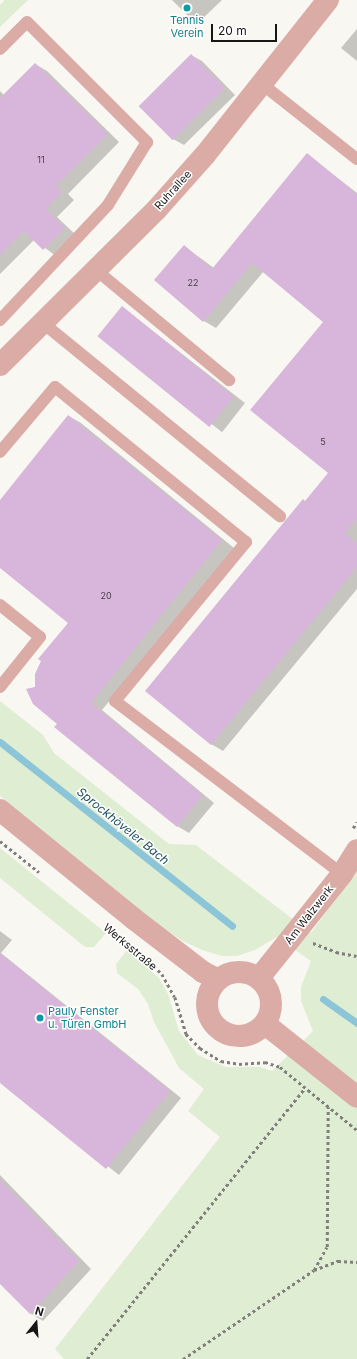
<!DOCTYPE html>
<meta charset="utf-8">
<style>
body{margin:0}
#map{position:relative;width:357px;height:1359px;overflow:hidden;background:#f9f7f1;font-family:Inter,sans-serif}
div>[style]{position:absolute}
.green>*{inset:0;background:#dfedd2}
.shadow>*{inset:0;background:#0003;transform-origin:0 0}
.stream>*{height:7px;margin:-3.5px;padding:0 3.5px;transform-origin:3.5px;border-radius:3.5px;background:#8cc5d7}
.building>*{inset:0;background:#d8b5db;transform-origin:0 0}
.path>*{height:2.5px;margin-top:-1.25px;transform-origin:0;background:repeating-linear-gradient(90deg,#807f7b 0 3px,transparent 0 6px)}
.service>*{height:12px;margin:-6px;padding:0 6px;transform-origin:6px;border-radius:6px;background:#dbaca6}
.minor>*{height:22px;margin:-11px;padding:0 11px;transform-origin:11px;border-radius:11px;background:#dbaca6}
.minor>.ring{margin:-11px;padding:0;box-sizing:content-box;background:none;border:22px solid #dbaca6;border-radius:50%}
.dots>*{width:11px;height:11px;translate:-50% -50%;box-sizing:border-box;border:2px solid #fff;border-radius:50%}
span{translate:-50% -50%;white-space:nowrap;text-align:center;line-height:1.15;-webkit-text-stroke:3px #fff;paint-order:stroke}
.number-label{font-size:9px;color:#473e46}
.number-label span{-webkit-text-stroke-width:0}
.culture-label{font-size:11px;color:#0d838f}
.left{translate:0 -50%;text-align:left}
.street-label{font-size:11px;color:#171614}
.water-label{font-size:12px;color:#1e4f5c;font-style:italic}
.north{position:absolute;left:16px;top:1303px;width:40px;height:40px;-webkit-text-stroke:3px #fff;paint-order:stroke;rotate:17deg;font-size:11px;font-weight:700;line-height:16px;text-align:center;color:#171614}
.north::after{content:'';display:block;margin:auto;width:14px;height:18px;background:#171614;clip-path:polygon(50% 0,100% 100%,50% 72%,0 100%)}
.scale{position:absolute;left:211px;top:24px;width:66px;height:18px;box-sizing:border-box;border:2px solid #171614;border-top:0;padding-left:5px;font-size:12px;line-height:14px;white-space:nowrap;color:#171614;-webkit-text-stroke:3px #fff;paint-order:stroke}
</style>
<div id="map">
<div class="green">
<i style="clip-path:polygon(5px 0,28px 0,0 27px,0 5px)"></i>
<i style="clip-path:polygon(0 701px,43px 735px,54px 753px,169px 844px,196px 845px,311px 933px,357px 869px,357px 1359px,64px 1359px,55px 1349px,220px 1137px,188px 1111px,204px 1089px,179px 1068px,154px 1022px,148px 1004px,138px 989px,117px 973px,116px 964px,127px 950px,159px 978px,168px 994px,179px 1031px,198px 1055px,226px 1067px,260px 1067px,272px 1071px,313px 1031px,301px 1001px,301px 987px,311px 961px,277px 937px,255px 950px,237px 956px,222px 956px,202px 950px,183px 941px,160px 926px,0 796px)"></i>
<i style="clip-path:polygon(0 848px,106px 933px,94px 947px,85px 947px,0 878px)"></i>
</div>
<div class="shadow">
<i style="clip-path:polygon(172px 0,222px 0,199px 22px,187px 15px)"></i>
<i style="clip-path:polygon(357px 29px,357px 61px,341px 48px)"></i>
<i style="clip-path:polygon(191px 55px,202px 61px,235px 95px,184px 145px,173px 139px)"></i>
<i style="clip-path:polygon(35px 64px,47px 71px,119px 142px,68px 194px,74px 200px,57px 217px,76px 235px,56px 256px,34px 240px,0 274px,0 91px,4px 95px)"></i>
<i style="clip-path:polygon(308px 155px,357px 193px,357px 589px,223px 751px,211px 744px,329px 473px,325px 321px,264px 271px,216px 328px,204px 321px,184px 246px,214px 268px)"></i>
<i style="left:122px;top:307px;width:156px;height:37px;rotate:38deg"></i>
<i style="clip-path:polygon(69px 416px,81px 423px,234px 548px,102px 710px,214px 803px,189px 833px,177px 826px,58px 724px,36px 687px,69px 623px,0 567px,0 501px)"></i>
<i style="clip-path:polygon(0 931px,12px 940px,1px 953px,181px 1098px,119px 1175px,0 1082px)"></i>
<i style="clip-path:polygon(0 1175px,91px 1269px,43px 1321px,31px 1314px,0 1282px)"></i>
</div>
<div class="stream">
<i style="left:0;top:742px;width:296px;rotate:38.4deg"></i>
<i style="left:323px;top:999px;width:42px;rotate:35.2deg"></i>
</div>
<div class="building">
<i style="left:191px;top:54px;width:48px;height:74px;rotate:45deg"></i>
<i style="clip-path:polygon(35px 63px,108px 134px,56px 186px,62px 192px,46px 209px,65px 228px,43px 250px,24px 231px,0 255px,0 98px)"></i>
<i style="clip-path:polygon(307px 153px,357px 194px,357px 518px,345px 533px,357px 544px,357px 567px,211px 745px,145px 691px,303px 499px,305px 501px,328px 473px,250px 410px,323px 322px,252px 263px,203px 322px,154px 280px,184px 245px,212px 269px)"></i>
<i style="left:122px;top:306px;width:144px;height:39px;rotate:39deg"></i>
<i style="clip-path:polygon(68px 415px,222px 540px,91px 703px,203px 795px,177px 827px,54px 727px,57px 724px,33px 704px,26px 689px,35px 687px,35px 674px,41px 661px,38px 659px,68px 623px,0 568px,0 500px)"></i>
<i style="clip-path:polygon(0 953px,170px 1091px,106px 1169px,0 1083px)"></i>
<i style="clip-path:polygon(0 1180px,79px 1261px,30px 1314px,0 1284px)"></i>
</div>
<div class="path">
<i style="left:353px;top:828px;width:7px;rotate:-56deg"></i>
<i style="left:0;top:841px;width:50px;rotate:38.5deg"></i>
<i style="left:313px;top:943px;width:25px;rotate:21deg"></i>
<i style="left:336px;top:952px;width:21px;rotate:11deg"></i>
<i style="left:145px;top:958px;width:23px;rotate:43deg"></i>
<i style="left:162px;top:974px;width:26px;rotate:61deg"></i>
<i style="left:175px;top:997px;width:39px;rotate:73deg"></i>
<i style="left:186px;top:1034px;width:20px;rotate:45deg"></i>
<i style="left:200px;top:1048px;width:25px;rotate:32deg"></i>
<i style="left:221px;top:1061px;width:18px;rotate:9deg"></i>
<i style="left:239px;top:1064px;width:26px;rotate:-4deg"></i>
<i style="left:265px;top:1062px;width:16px;rotate:18deg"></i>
<i style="left:280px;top:1067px;width:99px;rotate:39.3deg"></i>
<i style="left:314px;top:1270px;width:26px;rotate:-61deg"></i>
<i style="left:327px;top:1247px;width:140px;rotate:-89.6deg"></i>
<i style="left:87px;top:1359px;width:348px;rotate:-51.2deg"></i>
<i style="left:183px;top:1359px;width:158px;rotate:-34.2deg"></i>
<i style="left:314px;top:1270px;width:26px;rotate:-21deg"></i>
<i style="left:338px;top:1261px;width:19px;rotate:3deg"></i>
</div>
<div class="service">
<i style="left:0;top:49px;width:38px;rotate:-45deg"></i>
<i style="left:27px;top:22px;width:170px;rotate:45deg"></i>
<i style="left:147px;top:142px;width:74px;rotate:121.8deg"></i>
<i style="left:108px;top:205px;width:158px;rotate:133.2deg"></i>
<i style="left:262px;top:84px;width:121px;rotate:38.3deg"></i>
<i style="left:96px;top:270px;width:173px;rotate:39.6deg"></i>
<i style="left:43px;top:323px;width:306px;rotate:39.2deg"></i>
<i style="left:0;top:452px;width:85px;rotate:-49.8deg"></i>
<i style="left:55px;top:387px;width:246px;rotate:39.1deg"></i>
<i style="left:246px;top:542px;width:206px;rotate:129.5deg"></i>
<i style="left:115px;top:701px;width:285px;rotate:37.3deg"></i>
<i style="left:0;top:605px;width:51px;rotate:38.7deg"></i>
<i style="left:40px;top:637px;width:64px;rotate:128.7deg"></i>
</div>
<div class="minor">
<i style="left:0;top:365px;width:221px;rotate:-44.8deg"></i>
<i style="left:157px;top:209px;width:72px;rotate:-48.4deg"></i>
<i style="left:205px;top:155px;width:198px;rotate:-51.6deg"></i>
<i style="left:0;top:810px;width:173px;rotate:39.1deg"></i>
<i style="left:134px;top:919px;width:87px;rotate:37.5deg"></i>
<i style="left:203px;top:972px;width:16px;rotate:27deg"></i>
<i class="ring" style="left:207px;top:972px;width:42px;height:42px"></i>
<i style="left:259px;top:978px;width:133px;rotate:-51.4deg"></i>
<i style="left:342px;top:874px;width:28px;rotate:-58deg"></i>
<i style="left:265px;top:1024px;width:117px;rotate:38.4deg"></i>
</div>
<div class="dots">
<i style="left:187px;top:8px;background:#0f9aa8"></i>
<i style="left:40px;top:1018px;background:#0f9aa8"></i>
</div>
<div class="number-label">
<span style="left:41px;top:160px">11</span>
<span style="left:193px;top:283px">22</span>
<span style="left:323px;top:442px">5</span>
<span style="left:106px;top:596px">20</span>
</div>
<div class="culture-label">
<span style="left:187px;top:27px">Tennis<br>Verein</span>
<span class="left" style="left:48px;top:1018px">Pauly Fenster<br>u. Türen GmbH</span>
</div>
<div class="street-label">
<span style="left:173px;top:190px;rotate:-48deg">Ruhrallee</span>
<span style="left:309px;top:915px;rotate:-52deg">Am Walzwerk</span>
<span style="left:130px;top:947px;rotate:40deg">Werksstraße</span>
</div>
<div class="water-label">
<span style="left:123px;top:826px;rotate:39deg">Sprockhöveler Bach</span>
</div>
<div class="north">N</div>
<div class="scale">20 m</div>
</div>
